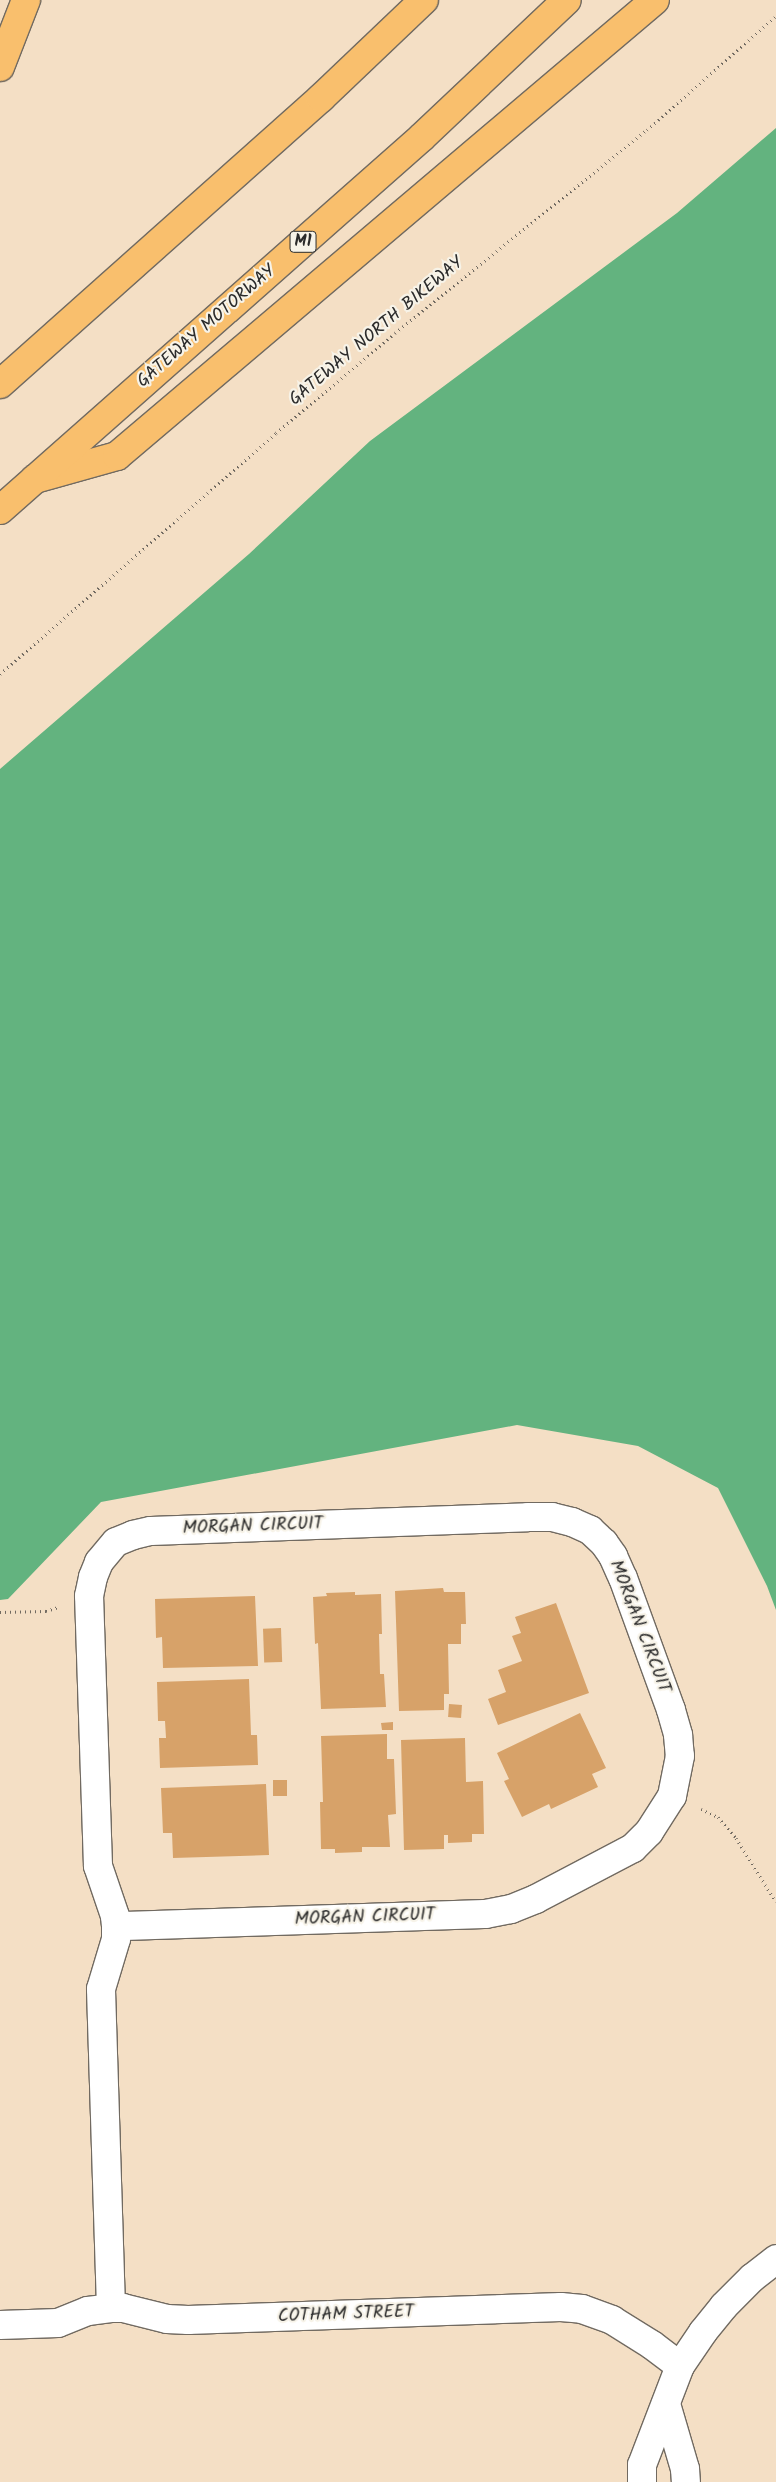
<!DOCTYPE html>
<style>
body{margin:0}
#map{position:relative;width:776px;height:2482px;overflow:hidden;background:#f4dfc5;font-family:Kalam,sans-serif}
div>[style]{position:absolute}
.forest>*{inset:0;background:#63b37f}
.building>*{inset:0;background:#d7a269;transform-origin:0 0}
.path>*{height:3px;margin-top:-1.5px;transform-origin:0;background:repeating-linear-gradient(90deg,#716a61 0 1px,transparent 0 5px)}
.roads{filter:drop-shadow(1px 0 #716a61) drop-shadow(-1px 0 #716a61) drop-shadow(0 1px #716a61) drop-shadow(0 -1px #716a61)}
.minor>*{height:28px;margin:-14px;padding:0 14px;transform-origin:14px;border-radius:14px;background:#fff}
.motorway>*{height:28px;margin:-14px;padding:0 14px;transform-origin:14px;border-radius:14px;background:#f9bf6d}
span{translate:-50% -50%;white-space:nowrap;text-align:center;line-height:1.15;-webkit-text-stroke:4.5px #f7f3e8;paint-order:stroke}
.shield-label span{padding:1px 4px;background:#f7f3e8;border:1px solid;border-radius:4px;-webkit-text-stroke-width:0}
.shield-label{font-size:16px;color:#2b2b2b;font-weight:700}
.street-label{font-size:18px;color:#2b2b2b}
</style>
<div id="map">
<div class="forest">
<i style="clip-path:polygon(776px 128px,776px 1610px,767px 1586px,718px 1488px,638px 1446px,517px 1425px,101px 1502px,8px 1599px,0 1600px,0 769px,249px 554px,370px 441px,677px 213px)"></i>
</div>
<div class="building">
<i style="clip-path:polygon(443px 1588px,444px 1592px,465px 1592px,466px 1624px,461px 1624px,461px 1644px,448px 1644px,449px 1694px,444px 1694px,444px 1710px,399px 1711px,395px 1591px)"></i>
<i style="clip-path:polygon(355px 1592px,355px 1595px,381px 1594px,382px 1634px,379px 1634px,380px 1674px,384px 1674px,386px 1707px,321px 1709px,318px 1643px,315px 1644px,313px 1597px,327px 1596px,326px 1593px)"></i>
<i style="clip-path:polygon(255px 1596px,258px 1666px,163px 1668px,162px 1637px,156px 1638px,155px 1599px)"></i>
<i style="clip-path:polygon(556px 1603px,589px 1693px,498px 1725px,488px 1699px,506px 1692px,498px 1670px,522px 1661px,512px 1636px,521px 1633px,515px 1617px)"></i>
<i style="left:281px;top:1628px;width:34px;height:18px;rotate:88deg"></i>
<i style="clip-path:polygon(249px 1679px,251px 1735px,257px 1735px,258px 1765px,160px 1768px,159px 1738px,166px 1738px,165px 1721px,158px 1721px,157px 1682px)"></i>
<i style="left:449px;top:1704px;width:13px;height:13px;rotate:4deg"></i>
<i style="clip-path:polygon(580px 1713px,606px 1768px,592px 1774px,598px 1787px,551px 1809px,549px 1804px,522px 1817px,504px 1781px,509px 1779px,497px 1753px)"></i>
<i style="clip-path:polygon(393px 1722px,393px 1730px,382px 1730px,381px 1723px)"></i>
<i style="clip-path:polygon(387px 1734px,387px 1759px,394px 1759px,396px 1814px,388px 1815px,390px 1847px,362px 1847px,362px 1852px,335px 1853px,335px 1849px,321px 1849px,320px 1802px,323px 1802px,321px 1736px)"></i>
<i style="clip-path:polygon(465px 1738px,466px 1782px,483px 1781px,484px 1834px,472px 1834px,472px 1842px,448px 1843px,448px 1835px,444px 1835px,444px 1849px,404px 1850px,401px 1740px)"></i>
<i style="left:287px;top:1780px;width:16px;height:14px;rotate:90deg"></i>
<i style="clip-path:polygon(266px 1784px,269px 1855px,173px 1858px,172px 1833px,163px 1833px,161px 1788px)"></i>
</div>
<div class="path">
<i style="left:0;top:674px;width:366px;rotate:-41.1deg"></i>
<i style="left:276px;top:433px;width:155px;rotate:-40deg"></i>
<i style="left:395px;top:333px;width:324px;rotate:-38.9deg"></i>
<i style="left:647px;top:130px;width:172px;rotate:-41.5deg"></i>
<i style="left:0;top:1612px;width:46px;rotate:-1.2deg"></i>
<i style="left:46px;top:1611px;width:13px;rotate:-18deg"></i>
<i style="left:701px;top:1809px;width:19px;rotate:25deg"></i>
<i style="left:718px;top:1817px;width:28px;rotate:49deg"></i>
<i style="left:736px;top:1838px;width:75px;rotate:58deg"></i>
</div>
<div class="roads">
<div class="minor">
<i style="left:111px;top:2308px;width:319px;rotate:-91.8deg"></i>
<i style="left:101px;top:1989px;width:52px;rotate:-73.3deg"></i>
<i style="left:116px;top:1939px;width:13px;rotate:-90deg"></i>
<i style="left:116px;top:1926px;width:10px;rotate:-96deg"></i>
<i style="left:115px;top:1916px;width:53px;rotate:-108.8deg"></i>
<i style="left:98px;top:1866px;width:270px;rotate:-91.9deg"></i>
<i style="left:89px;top:1596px;width:19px;rotate:-78deg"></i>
<i style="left:93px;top:1577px;width:16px;rotate:-68deg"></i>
<i style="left:99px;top:1562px;width:26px;rotate:-50deg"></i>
<i style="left:116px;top:1542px;width:18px;rotate:-22deg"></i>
<i style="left:133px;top:1535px;width:18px;rotate:-13deg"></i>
<i style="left:151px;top:1531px;width:377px;rotate:-2.1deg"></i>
<i style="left:528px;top:1517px;width:24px"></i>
<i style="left:552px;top:1517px;width:21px;rotate:14deg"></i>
<i style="left:572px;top:1522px;width:20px;rotate:24deg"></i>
<i style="left:590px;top:1530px;width:19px;rotate:43deg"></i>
<i style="left:604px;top:1543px;width:16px;rotate:55deg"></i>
<i style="left:613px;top:1556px;width:24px;rotate:66deg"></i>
<i style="left:623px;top:1578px;width:140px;rotate:70deg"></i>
<i style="left:671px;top:1710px;width:26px;rotate:74deg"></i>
<i style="left:678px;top:1735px;width:21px;rotate:85deg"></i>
<i style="left:680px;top:1756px;width:41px;rotate:101.3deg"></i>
<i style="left:672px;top:1796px;width:43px;rotate:122.6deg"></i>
<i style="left:649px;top:1832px;width:23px;rotate:135deg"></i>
<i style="left:633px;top:1848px;width:110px;rotate:152.3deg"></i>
<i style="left:536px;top:1899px;width:27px;rotate:158deg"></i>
<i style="left:511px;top:1909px;width:26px;rotate:169deg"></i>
<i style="left:485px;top:1914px;width:369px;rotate:178.1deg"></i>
<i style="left:0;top:2325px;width:58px;rotate:-2deg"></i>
<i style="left:58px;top:2323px;width:32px;rotate:-22deg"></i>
<i style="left:88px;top:2311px;width:23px;rotate:-7deg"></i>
<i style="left:111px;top:2308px;width:12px"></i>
<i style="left:123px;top:2308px;width:45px;rotate:14deg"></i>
<i style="left:167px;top:2319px;width:21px;rotate:3deg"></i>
<i style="left:188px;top:2320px;width:373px;rotate:-2deg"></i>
<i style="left:561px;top:2307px;width:21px;rotate:5deg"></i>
<i style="left:582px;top:2309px;width:32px;rotate:20deg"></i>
<i style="left:612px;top:2320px;width:47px;rotate:32deg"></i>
<i style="left:652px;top:2345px;width:35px;rotate:37deg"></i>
<i style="left:666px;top:2404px;width:68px;rotate:73.7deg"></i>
<i style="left:685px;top:2469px;width:13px;rotate:86deg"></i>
<i style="left:642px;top:2482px;width:17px;rotate:-90deg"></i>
<i style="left:642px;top:2465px;width:106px;rotate:-69deg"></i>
<i style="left:680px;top:2366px;width:41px;rotate:-55.9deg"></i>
<i style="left:703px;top:2332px;width:33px;rotate:-51deg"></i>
<i style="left:724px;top:2306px;width:40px;rotate:-45deg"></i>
<i style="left:752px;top:2278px;width:31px;rotate:-38deg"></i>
</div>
<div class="motorway">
<i style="left:0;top:67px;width:72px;rotate:-68.8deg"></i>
<i style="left:0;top:384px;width:430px;rotate:-41.7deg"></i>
<i style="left:321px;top:98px;width:142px;rotate:-43.6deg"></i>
<i style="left:35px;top:479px;width:85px;rotate:-15.7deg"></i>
<i style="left:117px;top:456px;width:705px;rotate:-40.28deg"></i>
<i style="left:0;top:510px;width:563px;rotate:-41.47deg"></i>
<i style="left:422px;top:137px;width:199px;rotate:-43.4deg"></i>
</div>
</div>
<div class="shield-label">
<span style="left:303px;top:242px">M1</span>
</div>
<div class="street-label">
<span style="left:207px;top:327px;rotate:-41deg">GATEWAY MOTORWAY</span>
<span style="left:377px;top:332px;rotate:-40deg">GATEWAY NORTH BIKEWAY</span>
<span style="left:253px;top:1527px;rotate:-2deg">MORGAN CIRCUIT</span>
<span style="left:639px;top:1627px;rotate:69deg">MORGAN CIRCUIT</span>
<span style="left:365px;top:1918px;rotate:-2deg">MORGAN CIRCUIT</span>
<span style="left:346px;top:2315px;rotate:-2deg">COTHAM STREET</span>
</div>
</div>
